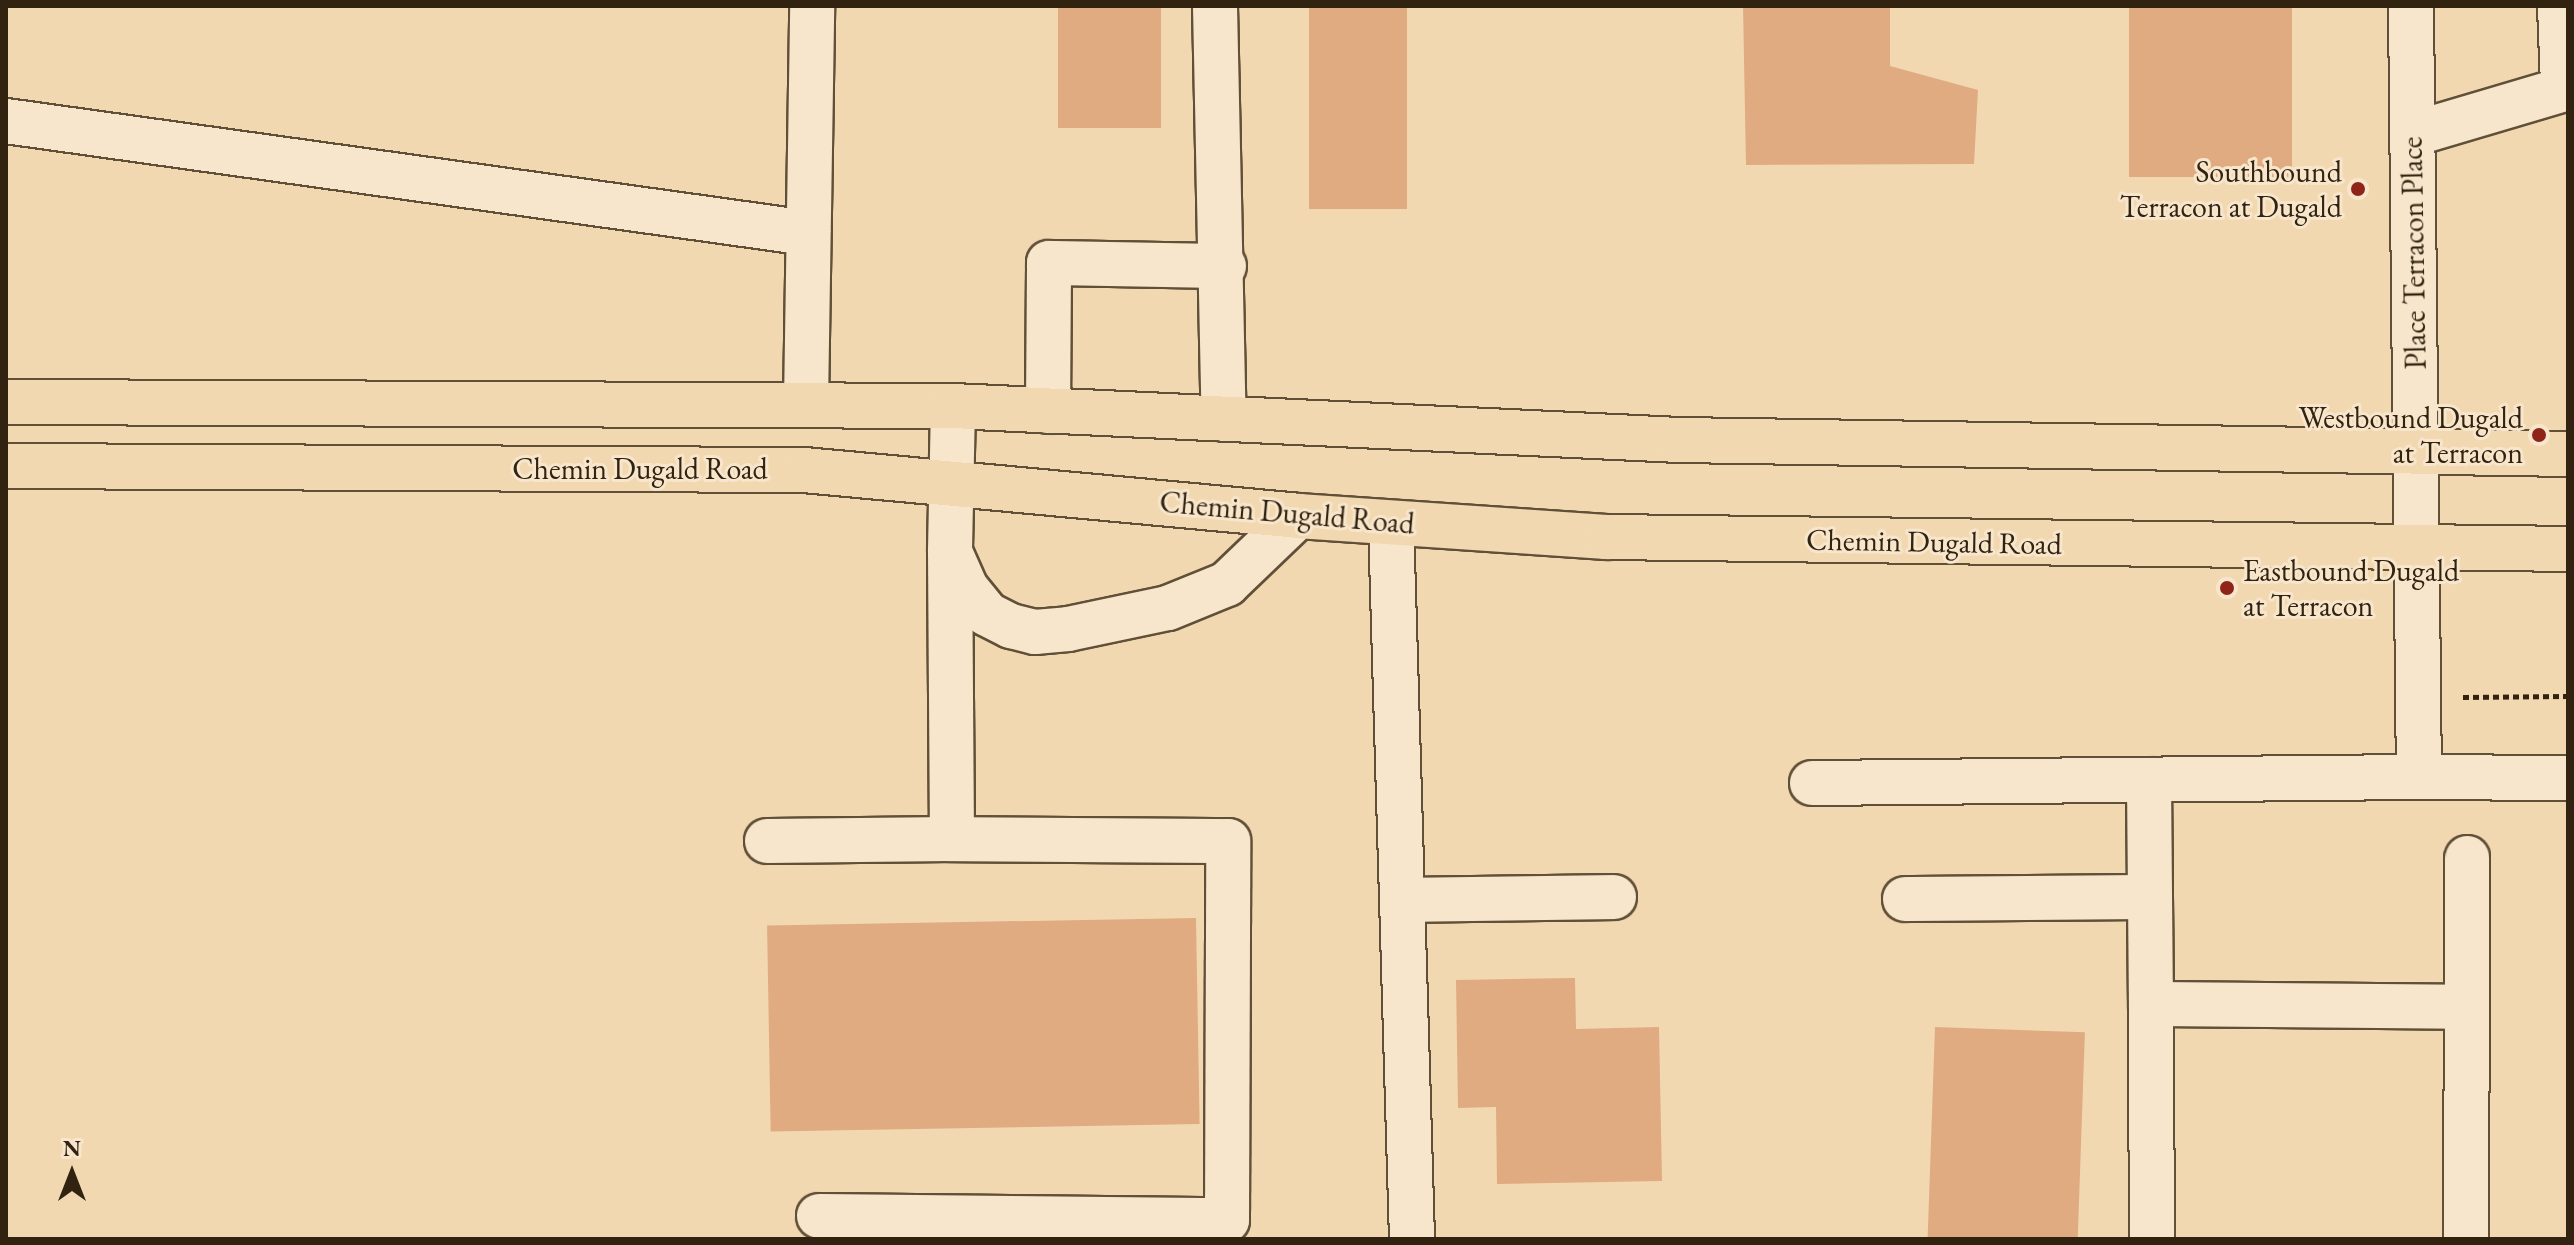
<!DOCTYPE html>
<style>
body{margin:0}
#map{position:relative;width:2574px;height:1245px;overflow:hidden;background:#f2d8b1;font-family:"EB Garamond",serif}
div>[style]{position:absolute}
.building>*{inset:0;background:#e0ab80;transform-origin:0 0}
.path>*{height:5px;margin-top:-2.5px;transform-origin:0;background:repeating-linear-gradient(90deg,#312310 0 6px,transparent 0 10px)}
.roads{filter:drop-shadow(2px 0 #615038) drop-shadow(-2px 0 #615038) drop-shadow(0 2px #615038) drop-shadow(0 -2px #615038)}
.minor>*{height:44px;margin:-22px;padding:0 22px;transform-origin:22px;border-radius:22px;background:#f7e6cc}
.major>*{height:44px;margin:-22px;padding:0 22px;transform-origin:22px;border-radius:22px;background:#f2d8b1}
.dots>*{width:22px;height:22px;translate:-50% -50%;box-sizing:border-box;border:4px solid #f7e6cc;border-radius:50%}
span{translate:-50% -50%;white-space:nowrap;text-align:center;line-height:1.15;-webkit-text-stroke:6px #f7e6cc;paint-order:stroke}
.poi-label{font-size:30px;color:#312310}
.right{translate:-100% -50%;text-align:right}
.left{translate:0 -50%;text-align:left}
.street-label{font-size:30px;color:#312310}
.frame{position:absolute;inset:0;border:8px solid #312310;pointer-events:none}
.north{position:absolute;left:32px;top:1133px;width:80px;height:80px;-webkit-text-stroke:6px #f7e6cc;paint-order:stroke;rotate:0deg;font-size:22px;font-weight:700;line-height:32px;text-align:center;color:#312310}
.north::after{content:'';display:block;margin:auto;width:28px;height:36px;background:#312310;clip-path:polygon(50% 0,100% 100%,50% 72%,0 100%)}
</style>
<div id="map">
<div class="building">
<i style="left:1058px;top:6px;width:103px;height:122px"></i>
<i style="left:1309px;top:6px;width:98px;height:203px"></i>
<i style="clip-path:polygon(1743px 6px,1890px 6px,1890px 66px,1978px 90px,1974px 164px,1746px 165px)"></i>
<i style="left:2129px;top:6px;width:163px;height:171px"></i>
<i style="left:1196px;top:918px;width:206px;height:429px;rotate:89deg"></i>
<i style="clip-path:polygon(1575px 978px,1576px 1029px,1659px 1027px,1662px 1181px,1497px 1184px,1496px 1107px,1458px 1108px,1456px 980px)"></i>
<i style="left:1935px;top:1027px;width:150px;height:212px;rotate:2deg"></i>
</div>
<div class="path">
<i style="left:2463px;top:697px;width:105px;rotate:-0.5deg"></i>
</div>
<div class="roads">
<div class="minor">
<i style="left:1215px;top:6px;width:413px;rotate:88.8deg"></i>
<i style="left:2411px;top:6px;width:771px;rotate:89.41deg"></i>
<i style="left:2419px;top:777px;width:149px;rotate:0.4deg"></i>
<i style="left:2560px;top:6px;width:79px;rotate:87.8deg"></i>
<i style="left:6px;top:121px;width:810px;rotate:7.95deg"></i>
<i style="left:2413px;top:134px;width:162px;rotate:-16.5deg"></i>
<i style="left:806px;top:403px;width:397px;rotate:-89.1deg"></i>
<i style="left:953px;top:406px;width:146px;rotate:91.2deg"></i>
<i style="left:950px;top:552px;width:39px;rotate:66deg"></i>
<i style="left:966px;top:588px;width:33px;rotate:51deg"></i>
<i style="left:987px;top:614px;width:27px;rotate:27deg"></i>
<i style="left:1011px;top:626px;width:25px;rotate:14deg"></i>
<i style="left:1035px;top:632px;width:33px;rotate:-5deg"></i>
<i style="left:1068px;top:629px;width:102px;rotate:-11.9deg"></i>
<i style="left:1168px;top:608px;width:64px;rotate:-22.1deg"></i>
<i style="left:1227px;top:584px;width:98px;rotate:-43.8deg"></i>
<i style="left:1048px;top:411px;width:148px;rotate:-89.6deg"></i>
<i style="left:1049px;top:263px;width:175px;rotate:1deg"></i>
<i style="left:1391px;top:523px;width:716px;rotate:88.32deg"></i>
<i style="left:2149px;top:780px;width:224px;rotate:89.5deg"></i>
<i style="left:2151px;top:1004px;width:315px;rotate:0.5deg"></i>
<i style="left:1812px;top:783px;width:607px;rotate:-0.57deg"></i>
<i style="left:767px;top:841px;width:185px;rotate:-0.6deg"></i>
<i style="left:1905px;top:899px;width:245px;rotate:-0.5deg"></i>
<i style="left:1403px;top:900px;width:211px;rotate:-0.8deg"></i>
<i style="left:2151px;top:1004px;width:235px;rotate:89.8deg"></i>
<i style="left:819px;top:1216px;width:408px;rotate:0.6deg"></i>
<i style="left:1227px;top:1220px;width:379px;rotate:-89.8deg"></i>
<i style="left:1228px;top:841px;width:276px;rotate:-179.6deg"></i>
<i style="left:952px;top:839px;width:287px;rotate:-90.4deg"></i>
<i style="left:2466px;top:1239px;width:381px;rotate:-89.8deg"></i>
</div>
<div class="major">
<i style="left:6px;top:402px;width:947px;rotate:0.24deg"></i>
<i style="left:953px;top:406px;width:727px;rotate:2.68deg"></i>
<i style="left:1679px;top:440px;width:889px;rotate:0.9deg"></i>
<i style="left:6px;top:466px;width:798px;rotate:0.29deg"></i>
<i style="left:804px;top:470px;width:496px;rotate:5.3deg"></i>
<i style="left:1298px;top:516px;width:309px;rotate:3.9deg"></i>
<i style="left:1606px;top:537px;width:962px;rotate:0.71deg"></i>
</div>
</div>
<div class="dots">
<i style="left:2358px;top:189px;background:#8f2418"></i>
<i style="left:2539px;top:435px;background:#8f2418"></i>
<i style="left:2227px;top:588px;background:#8f2418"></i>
</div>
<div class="poi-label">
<span class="right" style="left:2342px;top:189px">Southbound<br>Terracon at Dugald</span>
<span class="right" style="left:2523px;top:435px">Westbound Dugald<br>at Terracon</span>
<span class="left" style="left:2243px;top:588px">Eastbound Dugald<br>at Terracon</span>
</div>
<div class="street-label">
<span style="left:2414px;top:253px;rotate:-91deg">Place Terracon Place</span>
<span style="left:640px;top:469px">Chemin Dugald Road</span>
<span style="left:1287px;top:513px;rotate:5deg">Chemin Dugald Road</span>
<span style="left:1934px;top:542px;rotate:1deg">Chemin Dugald Road</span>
</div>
<div class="frame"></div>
<div class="north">N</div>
</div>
